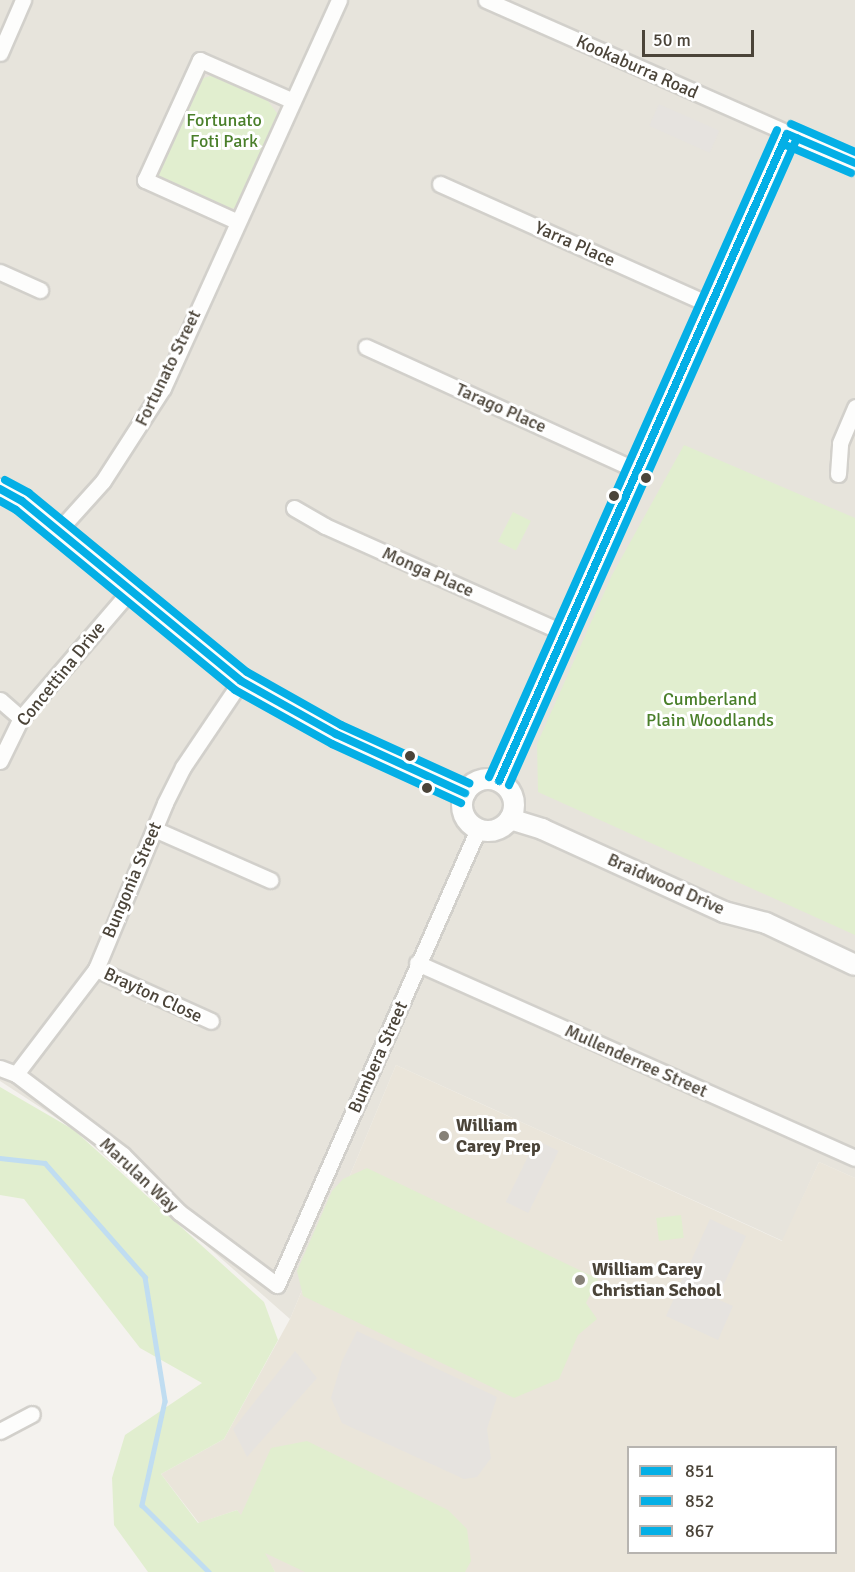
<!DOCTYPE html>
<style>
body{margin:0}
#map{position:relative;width:855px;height:1572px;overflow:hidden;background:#f4f2ee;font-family:Signika,sans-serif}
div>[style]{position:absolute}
.residential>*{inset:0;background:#e7e4dc}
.education>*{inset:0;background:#eae5da}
.green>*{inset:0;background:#e1eecf;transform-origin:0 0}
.parking>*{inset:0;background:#e6e3df;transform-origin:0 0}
.stream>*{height:4.5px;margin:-2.25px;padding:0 2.25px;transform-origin:2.25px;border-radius:2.25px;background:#c0ddf1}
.roads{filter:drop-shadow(2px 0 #d2d0cb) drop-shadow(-2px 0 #d2d0cb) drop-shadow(0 2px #d2d0cb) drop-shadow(0 -2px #d2d0cb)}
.minor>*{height:15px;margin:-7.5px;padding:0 7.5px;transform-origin:7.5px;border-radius:7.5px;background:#fdfdfc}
.tertiary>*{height:20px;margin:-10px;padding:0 10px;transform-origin:10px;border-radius:10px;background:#fdfdfc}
.tertiary>.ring{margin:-10px;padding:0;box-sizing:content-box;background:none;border:20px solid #fdfdfc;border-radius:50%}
.bus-1>*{height:8px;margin:-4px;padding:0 4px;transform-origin:4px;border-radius:4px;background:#04afe6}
.bus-2>*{height:8px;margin:-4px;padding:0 4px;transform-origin:4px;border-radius:4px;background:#04afe6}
.bus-3>*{height:8px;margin:-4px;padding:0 4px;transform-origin:4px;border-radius:4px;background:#04afe6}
.dots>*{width:16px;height:16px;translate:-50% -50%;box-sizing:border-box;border:3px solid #fff;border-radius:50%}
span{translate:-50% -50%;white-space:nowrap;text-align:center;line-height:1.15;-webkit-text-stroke:6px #fff;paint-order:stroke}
.street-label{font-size:18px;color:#4b4439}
.park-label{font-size:18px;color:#4a7f2a}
.poi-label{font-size:18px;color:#4b4439;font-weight:700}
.left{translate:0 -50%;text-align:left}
.legend{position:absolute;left:627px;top:1446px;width:210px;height:108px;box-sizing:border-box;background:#fff;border:2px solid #b7b4b0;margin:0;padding:8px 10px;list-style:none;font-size:18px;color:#4b4439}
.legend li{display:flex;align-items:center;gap:12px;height:30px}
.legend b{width:30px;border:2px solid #b7b4b0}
.scale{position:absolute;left:642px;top:30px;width:112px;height:27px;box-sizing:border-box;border:3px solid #4b4439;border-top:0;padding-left:8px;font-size:18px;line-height:21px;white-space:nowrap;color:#4b4439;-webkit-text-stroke:4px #fff;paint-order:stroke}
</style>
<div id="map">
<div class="residential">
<i style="clip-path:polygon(0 0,855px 0,855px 1178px,819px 1162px,783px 1241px,396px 1065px,290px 1319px,75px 1130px,0 1081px)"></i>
</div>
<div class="education">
<i style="clip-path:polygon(evenodd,396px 1065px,782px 1241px,819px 1162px,855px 1178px,855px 1572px,275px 1572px,237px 1510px,199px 1523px,161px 1474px,224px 1439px,290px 1319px,396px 1065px,628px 1448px,836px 1448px,836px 1552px,628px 1552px,628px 1448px)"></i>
</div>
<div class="green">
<i style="clip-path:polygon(213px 75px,268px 101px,279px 116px,241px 204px,228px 211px,159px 178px,159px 174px,198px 80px)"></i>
<i style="clip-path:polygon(684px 445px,855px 518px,855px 935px,538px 792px,537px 744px,612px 575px)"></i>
<i style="left:513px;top:512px;width:20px;height:33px;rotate:27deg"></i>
<i style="clip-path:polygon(0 1087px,74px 1130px,264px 1302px,278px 1340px,224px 1439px,161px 1474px,198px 1523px,237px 1510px,241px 1515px,271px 1448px,307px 1441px,448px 1510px,467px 1529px,471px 1561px,465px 1572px,305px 1572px,265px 1553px,275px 1572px,148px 1572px,114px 1525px,112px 1478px,125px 1435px,202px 1383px,140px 1348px,24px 1199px,0 1195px)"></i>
<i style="clip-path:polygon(367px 1168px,598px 1279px,586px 1303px,597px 1319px,578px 1335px,559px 1379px,514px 1398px,303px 1296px,297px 1271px,332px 1191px,343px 1179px)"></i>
<i style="left:681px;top:1215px;width:23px;height:25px;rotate:83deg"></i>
</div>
<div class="parking">
<i style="left:659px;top:104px;width:66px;height:24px;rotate:24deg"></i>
<i style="left:536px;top:1140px;width:25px;height:69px;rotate:26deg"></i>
<i style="clip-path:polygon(710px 1219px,746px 1236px,717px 1299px,733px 1306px,718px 1340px,666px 1316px)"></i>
<i style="clip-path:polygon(357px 1331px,497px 1397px,487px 1429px,491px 1458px,477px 1477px,464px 1479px,342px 1423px,331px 1398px,342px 1361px)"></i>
<i style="clip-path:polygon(295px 1351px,317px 1378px,247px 1457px,233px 1429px)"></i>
</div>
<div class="stream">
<i style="left:0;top:1158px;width:45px;rotate:6.3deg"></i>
<i style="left:45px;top:1163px;width:152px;rotate:48.7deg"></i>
<i style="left:145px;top:1277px;width:126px;rotate:80.8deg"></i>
<i style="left:165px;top:1401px;width:107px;rotate:102.5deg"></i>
<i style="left:142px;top:1505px;width:95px;rotate:45deg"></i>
</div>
<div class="roads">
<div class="minor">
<i style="left:486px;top:0;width:403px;rotate:23.8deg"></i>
<i style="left:0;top:53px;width:58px;rotate:-66.5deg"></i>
<i style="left:440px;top:184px;width:297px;rotate:24.1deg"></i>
<i style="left:236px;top:221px;width:100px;rotate:-155.7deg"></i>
<i style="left:145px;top:180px;width:132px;rotate:-65.4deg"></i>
<i style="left:200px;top:60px;width:99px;rotate:23.7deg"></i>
<i style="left:0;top:272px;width:44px;rotate:24.2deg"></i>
<i style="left:366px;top:347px;width:297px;rotate:24.5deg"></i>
<i style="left:838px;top:474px;width:31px;rotate:-86deg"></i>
<i style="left:840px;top:443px;width:39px;rotate:-67deg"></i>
<i style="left:294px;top:508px;width:36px;rotate:30deg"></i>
<i style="left:325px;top:526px;width:262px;rotate:24.1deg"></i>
<i style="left:58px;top:531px;width:67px;rotate:-48deg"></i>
<i style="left:103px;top:481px;width:111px;rotate:-57.2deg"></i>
<i style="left:163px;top:388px;width:426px;rotate:-65.6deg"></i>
<i style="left:0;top:700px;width:28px;rotate:41deg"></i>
<i style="left:0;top:761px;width:48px;rotate:-64deg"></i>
<i style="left:21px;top:718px;width:167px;rotate:-49.4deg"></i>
<i style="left:499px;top:781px;width:708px;rotate:-66deg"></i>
<i style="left:154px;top:829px;width:127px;rotate:23.7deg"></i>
<i style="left:417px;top:963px;width:479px;rotate:24deg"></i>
<i style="left:96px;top:969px;width:126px;rotate:24.3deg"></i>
<i style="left:0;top:1068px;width:17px;rotate:21deg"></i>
<i style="left:16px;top:1074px;width:134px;rotate:37.1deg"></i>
<i style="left:123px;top:1155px;width:80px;rotate:45.5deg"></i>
<i style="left:179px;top:1212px;width:122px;rotate:36.7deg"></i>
<i style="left:277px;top:1285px;width:498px;rotate:-66.2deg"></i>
<i style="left:16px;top:1074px;width:132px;rotate:-52.7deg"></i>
<i style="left:96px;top:969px;width:180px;rotate:-67.4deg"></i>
<i style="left:165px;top:803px;width:40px;rotate:-63.4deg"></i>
<i style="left:183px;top:767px;width:104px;rotate:-56deg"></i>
<i style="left:0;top:1431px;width:36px;rotate:-28deg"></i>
</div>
<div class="tertiary">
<i style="left:0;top:489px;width:25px;rotate:29deg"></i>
<i style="left:22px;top:501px;width:283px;rotate:39.4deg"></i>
<i style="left:241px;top:681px;width:109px;rotate:29.2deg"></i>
<i style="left:336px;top:734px;width:142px;rotate:24.6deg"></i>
<i class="ring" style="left:462px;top:779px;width:32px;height:32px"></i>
<i style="left:510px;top:819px;width:34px;rotate:17deg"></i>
<i style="left:542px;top:829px;width:200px;rotate:24.5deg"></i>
<i style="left:724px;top:912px;width:43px;rotate:14.7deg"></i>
<i style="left:766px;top:923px;width:98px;rotate:25.3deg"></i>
</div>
</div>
<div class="bus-1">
<i style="left:787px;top:134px;width:74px;rotate:23.1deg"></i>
<i style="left:0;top:489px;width:25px;rotate:29deg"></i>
<i style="left:22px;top:501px;width:283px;rotate:39.4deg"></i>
<i style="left:241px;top:681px;width:109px;rotate:29.2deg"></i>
<i style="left:336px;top:734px;width:142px;rotate:24.6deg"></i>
<i style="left:499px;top:781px;width:708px;rotate:-66deg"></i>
</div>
<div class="bus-2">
<i style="left:783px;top:144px;width:74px;rotate:23.1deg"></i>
<i style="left:0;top:501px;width:18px;rotate:29deg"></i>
<i style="left:16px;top:510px;width:283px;rotate:39.4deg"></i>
<i style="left:235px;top:690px;width:111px;rotate:29.1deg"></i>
<i style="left:332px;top:744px;width:142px;rotate:24.6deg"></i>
<i style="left:509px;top:785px;width:708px;rotate:-66deg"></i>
</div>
<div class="bus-3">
<i style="left:791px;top:124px;width:70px;rotate:23.6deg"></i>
<i style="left:5px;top:480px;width:27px;rotate:28deg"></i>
<i style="left:29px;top:493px;width:282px;rotate:39.4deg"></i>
<i style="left:247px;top:672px;width:108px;rotate:29.4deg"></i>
<i style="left:341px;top:725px;width:141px;rotate:24.4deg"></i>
<i style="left:489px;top:777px;width:708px;rotate:-66deg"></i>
</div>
<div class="dots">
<i style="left:646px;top:478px;background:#4b4439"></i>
<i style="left:614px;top:496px;background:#4b4439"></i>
<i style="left:410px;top:756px;background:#4b4439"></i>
<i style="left:427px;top:788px;background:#4b4439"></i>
<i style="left:444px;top:1136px;background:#868178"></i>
<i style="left:580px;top:1280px;background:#868178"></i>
</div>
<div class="street-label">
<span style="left:637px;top:67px;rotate:24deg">Kookaburra Road</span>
<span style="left:575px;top:244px;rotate:24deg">Yarra Place</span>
<span style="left:168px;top:368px;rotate:-64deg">Fortunato Street</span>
<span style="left:501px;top:408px;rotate:24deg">Tarago Place</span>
<span style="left:428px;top:572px;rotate:24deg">Monga Place</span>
<span style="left:61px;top:674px;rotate:-51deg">Concettina Drive</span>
<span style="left:132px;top:880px;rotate:-67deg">Bungonia Street</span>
<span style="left:666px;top:884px;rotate:24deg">Braidwood Drive</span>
<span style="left:153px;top:995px;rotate:25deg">Brayton Close</span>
<span style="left:378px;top:1057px;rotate:-66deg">Bumbera Street</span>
<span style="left:636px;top:1061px;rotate:24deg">Mullenderree Street</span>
<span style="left:139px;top:1175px;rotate:43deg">Marulan Way</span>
</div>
<div class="park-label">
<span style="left:224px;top:131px">Fortunato<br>Foti Park</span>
<span style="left:710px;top:710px">Cumberland<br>Plain Woodlands</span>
</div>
<div class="poi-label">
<span class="left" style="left:456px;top:1136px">William<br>Carey Prep</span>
<span class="left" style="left:592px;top:1280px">William Carey<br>Christian School</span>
</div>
<ul class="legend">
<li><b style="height:8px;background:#04afe6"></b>851</li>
<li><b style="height:8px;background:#04afe6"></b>852</li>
<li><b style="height:8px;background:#04afe6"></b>867</li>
</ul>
<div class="scale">50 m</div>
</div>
